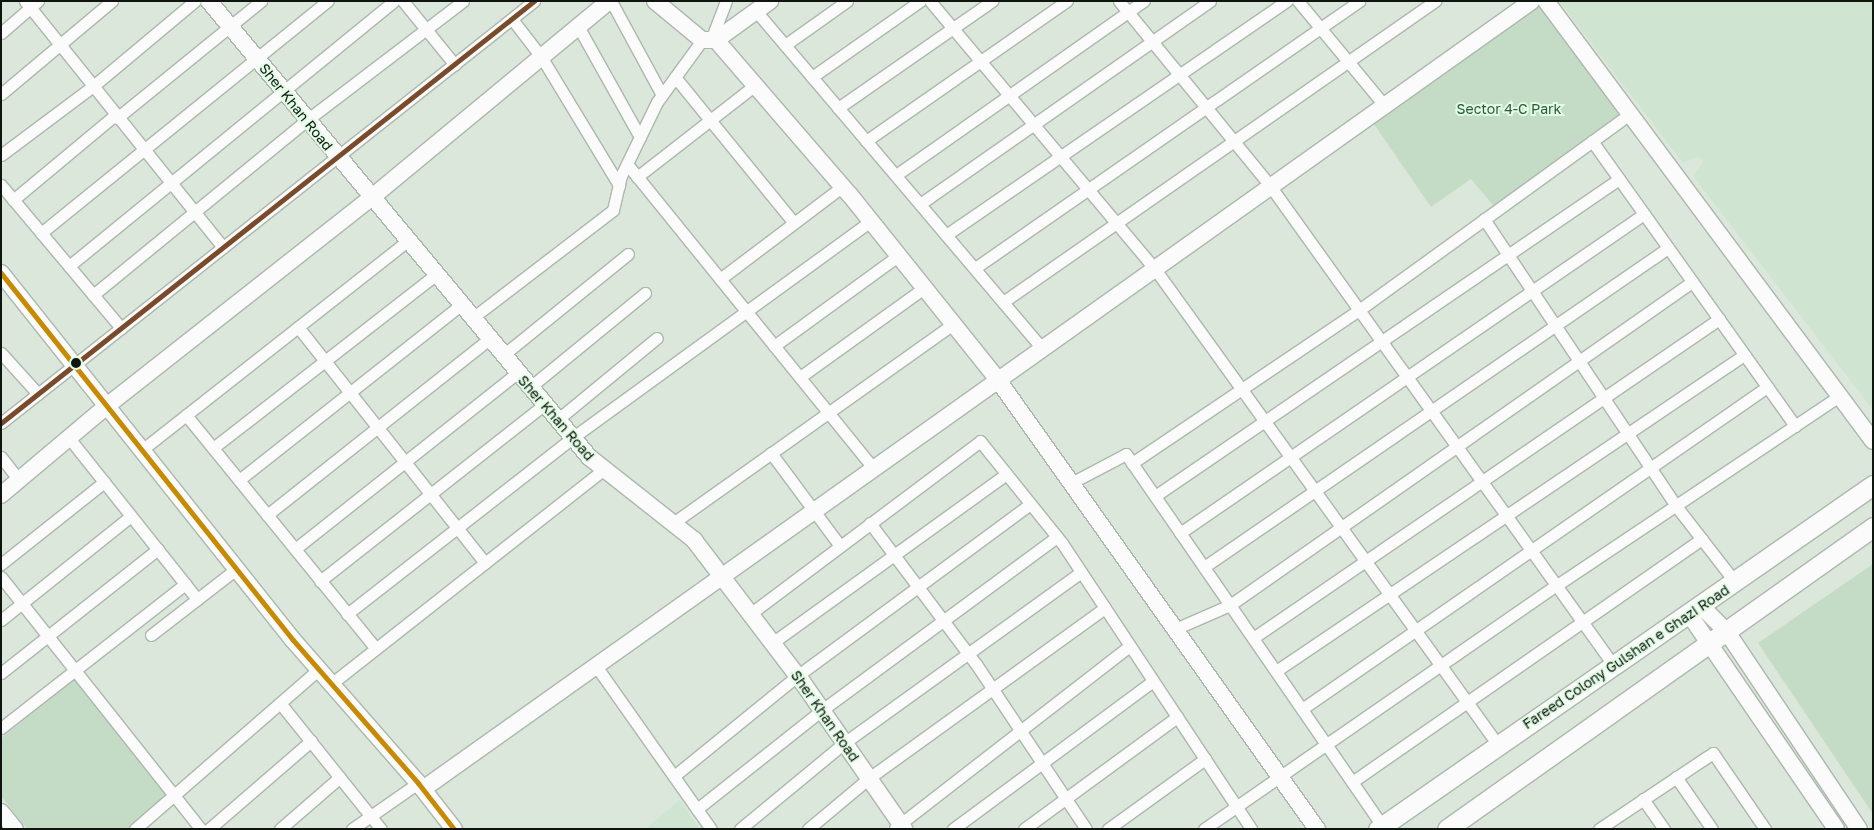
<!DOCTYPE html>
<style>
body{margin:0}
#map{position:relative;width:1874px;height:830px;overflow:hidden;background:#dbe7db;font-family:"Golos Text",sans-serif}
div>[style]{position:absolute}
.built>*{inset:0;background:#cfe5d1}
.green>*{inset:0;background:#c4dcc6}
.roads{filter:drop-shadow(1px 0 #adb7ae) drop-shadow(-1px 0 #adb7ae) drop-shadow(0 1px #adb7ae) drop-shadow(0 -1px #adb7ae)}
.street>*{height:11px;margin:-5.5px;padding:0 5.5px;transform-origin:5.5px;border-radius:5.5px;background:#fafbfa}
.secondary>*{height:16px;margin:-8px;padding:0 8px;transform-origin:8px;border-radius:8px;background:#fafbfa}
.primary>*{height:19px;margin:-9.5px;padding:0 9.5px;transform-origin:9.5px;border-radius:9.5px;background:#fafbfa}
.bus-1>*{height:5px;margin:-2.5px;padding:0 2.5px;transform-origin:2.5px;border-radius:2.5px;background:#c88903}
.bus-2>*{height:5px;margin:-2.5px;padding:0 2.5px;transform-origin:2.5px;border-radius:2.5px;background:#7a4b2a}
.dots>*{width:14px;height:14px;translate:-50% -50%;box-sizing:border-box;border:2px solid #e2fbe4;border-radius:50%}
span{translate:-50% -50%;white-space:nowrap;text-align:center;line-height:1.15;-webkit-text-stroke:4px #e2fbe4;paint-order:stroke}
.street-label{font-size:14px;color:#0d150e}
.park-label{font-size:14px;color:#2b5c34}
.frame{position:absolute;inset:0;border:2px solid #0d150e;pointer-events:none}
</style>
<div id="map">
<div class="built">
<i style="clip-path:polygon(1559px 1px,1873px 1px,1873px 410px,1693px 176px,1703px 162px,1698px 156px,1683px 163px)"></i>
<i style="clip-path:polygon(680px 800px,700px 829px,645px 829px)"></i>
</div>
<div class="green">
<i style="clip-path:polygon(1532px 1px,1546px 1px,1631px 113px,1497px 210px,1471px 179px,1431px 207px,1369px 117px)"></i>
<i style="clip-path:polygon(1873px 564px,1873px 814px,1758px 643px)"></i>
<i style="clip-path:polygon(75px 679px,170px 795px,130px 829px,27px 829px,1px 796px,1px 738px)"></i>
</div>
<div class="roads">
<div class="street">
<i style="left:25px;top:1px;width:316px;rotate:51.2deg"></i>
<i style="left:403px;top:1px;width:82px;rotate:50.9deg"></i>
<i style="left:611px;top:1px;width:107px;rotate:61.5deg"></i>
<i style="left:930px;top:1px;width:350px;rotate:50deg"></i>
<i style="left:1155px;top:269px;width:587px;rotate:54.22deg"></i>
<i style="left:1119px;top:1px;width:240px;rotate:50.7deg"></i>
<i style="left:1271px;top:187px;width:589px;rotate:54.39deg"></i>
<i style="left:1298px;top:1px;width:136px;rotate:50.4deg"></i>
<i style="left:756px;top:11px;width:443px;rotate:49.7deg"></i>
<i style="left:512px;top:19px;width:49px;rotate:52.4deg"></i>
<i style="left:542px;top:58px;width:149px;rotate:58.8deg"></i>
<i style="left:579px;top:28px;width:125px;rotate:60.8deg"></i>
<i style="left:1px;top:33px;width:49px;rotate:-40.9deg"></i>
<i style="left:711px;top:40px;width:42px;rotate:-69deg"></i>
<i style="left:785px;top:45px;width:76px;rotate:-35.4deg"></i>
<i style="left:675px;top:77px;width:188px;rotate:50.8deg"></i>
<i style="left:812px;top:77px;width:132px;rotate:-35.1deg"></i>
<i style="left:1px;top:94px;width:145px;rotate:-40deg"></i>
<i style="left:838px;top:108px;width:188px;rotate:-34.8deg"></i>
<i style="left:117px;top:118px;width:186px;rotate:-39.1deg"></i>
<i style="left:866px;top:141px;width:245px;rotate:-34.9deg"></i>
<i style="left:1592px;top:141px;width:350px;rotate:54.5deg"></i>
<i style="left:1px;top:155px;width:114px;rotate:-36.8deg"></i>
<i style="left:92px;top:87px;width:134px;rotate:-39.9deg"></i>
<i style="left:627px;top:164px;width:392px;rotate:51deg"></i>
<i style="left:896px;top:175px;width:303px;rotate:-35.1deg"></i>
<i style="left:637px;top:177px;width:150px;rotate:-37.9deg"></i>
<i style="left:1px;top:185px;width:187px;rotate:50deg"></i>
<i style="left:13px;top:200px;width:133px;rotate:-39.8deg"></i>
<i style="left:920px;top:204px;width:354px;rotate:-35deg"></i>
<i style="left:1484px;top:219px;width:345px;rotate:56.2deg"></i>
<i style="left:1676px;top:506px;width:96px;rotate:52.2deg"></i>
<i style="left:41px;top:233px;width:369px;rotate:-39deg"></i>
<i style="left:946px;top:235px;width:414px;rotate:-34.5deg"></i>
<i style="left:69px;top:266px;width:419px;rotate:-39.2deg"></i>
<i style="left:975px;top:268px;width:468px;rotate:-34.8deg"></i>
<i style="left:720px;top:279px;width:154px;rotate:-37.1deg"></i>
<i style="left:93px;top:295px;width:276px;rotate:-39.3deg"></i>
<i style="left:307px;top:120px;width:196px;rotate:-37.3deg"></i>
<i style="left:1003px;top:302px;width:527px;rotate:-34.87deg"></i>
<i style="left:471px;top:319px;width:179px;rotate:-37.5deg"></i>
<i style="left:613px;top:210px;width:35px;rotate:-77deg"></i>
<i style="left:621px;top:176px;width:82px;rotate:-64.1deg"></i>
<i style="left:657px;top:102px;width:77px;rotate:-54deg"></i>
<i style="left:298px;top:327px;width:301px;rotate:51.6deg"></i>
<i style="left:774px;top:346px;width:153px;rotate:-36deg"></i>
<i style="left:1px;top:353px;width:55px;rotate:47.9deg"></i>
<i style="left:502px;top:356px;width:162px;rotate:-39deg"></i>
<i style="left:800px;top:377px;width:153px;rotate:-35.7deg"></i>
<i style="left:529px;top:388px;width:150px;rotate:-39.3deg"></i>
<i style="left:186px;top:415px;width:301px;rotate:50.9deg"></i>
<i style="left:557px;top:420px;width:129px;rotate:-39.4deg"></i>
<i style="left:1px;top:423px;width:680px;rotate:-38.37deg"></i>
<i style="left:69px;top:438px;width:206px;rotate:51.5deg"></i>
<i style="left:213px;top:448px;width:281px;rotate:-37.9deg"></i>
<i style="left:143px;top:449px;width:336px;rotate:-38.2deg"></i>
<i style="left:771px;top:453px;width:116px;rotate:53.4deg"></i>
<i style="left:1px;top:457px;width:29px;rotate:52deg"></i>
<i style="left:1132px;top:463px;width:441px;rotate:55.4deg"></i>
<i style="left:239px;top:480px;width:280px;rotate:-38.3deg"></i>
<i style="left:1071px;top:483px;width:62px;rotate:-27.8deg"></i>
<i style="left:1126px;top:454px;width:11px;rotate:56deg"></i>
<i style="left:1132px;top:463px;width:274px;rotate:-34deg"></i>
<i style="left:1359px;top:310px;width:336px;rotate:-35.9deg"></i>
<i style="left:1155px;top:496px;width:562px;rotate:-34.34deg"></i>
<i style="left:267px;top:515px;width:282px;rotate:-38.4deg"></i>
<i style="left:673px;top:523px;width:344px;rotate:-35.4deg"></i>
<i style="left:870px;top:523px;width:176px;rotate:53.1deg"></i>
<i style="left:976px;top:664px;width:198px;rotate:56.3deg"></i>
<i style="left:1180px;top:533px;width:563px;rotate:-34.51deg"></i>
<i style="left:295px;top:549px;width:283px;rotate:-38.4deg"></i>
<i style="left:1px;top:564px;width:132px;rotate:-38.5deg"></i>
<i style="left:1204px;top:567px;width:563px;rotate:-34.51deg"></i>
<i style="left:1px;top:577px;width:322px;rotate:51.6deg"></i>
<i style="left:320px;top:581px;width:285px;rotate:-38.2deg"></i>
<i style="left:347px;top:614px;width:286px;rotate:-38deg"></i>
<i style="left:572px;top:438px;width:369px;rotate:-36deg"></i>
<i style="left:750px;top:614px;width:288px;rotate:-36.9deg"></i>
<i style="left:980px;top:441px;width:131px;rotate:51.2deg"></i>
<i style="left:1062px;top:543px;width:343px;rotate:56.5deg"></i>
<i style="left:1px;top:620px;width:166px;rotate:-38.7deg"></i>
<i style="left:1175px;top:629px;width:60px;rotate:-23.6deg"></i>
<i style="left:1230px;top:605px;width:564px;rotate:-34.96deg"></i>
<i style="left:151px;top:635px;width:108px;rotate:-37.8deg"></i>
<i style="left:1253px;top:638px;width:565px;rotate:-34.39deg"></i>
<i style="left:772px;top:643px;width:289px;rotate:-35.8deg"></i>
<i style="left:596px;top:666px;width:199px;rotate:54.8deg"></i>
<i style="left:1276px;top:671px;width:565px;rotate:-34.03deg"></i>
<i style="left:1px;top:673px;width:200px;rotate:-38.3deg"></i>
<i style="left:331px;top:684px;width:347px;rotate:-38.2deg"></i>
<i style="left:280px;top:703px;width:161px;rotate:51.3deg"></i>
<i style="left:1302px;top:709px;width:566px;rotate:-34.7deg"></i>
<i style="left:1px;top:728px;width:234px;rotate:-38deg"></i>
<i style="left:674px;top:776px;width:159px;rotate:-39.1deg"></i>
<i style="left:797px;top:676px;width:290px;rotate:-36.4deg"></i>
<i style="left:1676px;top:777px;width:63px;rotate:55.3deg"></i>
<i style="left:1352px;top:782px;width:426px;rotate:-34.8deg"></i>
<i style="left:1643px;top:799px;width:37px;rotate:55deg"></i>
<i style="left:697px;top:809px;width:159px;rotate:-38.4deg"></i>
<i style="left:822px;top:710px;width:292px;rotate:-36.4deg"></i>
<i style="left:895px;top:828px;width:297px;rotate:-37.8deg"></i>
<i style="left:135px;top:829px;width:242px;rotate:-41deg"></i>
<i style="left:209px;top:829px;width:135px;rotate:-40.8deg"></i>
<i style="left:280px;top:829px;width:79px;rotate:-40.9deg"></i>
<i style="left:352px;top:829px;width:80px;rotate:-34.9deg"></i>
<i style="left:740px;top:829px;width:135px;rotate:-39.6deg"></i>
<i style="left:844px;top:743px;width:292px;rotate:-35.8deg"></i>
<i style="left:808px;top:829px;width:80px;rotate:-39.9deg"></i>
<i style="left:869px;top:778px;width:291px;rotate:-35.8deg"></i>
<i style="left:953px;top:829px;width:249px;rotate:-36.5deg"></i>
<i style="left:1024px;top:829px;width:190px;rotate:-36.2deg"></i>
<i style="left:1108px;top:829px;width:120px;rotate:-35.8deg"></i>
<i style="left:1204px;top:829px;width:429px;rotate:-34.7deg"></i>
<i style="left:1557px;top:585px;width:342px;rotate:-33.8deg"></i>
<i style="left:1599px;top:829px;width:137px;rotate:-33.7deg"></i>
<i style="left:1713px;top:753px;width:92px;rotate:55.6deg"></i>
</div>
<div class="secondary">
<i style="left:209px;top:1px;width:594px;rotate:50.19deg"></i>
<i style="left:589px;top:457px;width:134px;rotate:38.3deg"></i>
<i style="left:694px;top:540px;width:180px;rotate:52.7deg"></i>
<i style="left:803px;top:683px;width:178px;rotate:55.3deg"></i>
<i style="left:655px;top:1px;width:61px;rotate:39.7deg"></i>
<i style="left:702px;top:40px;width:14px"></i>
<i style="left:716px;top:40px;width:205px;rotate:49.2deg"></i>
<i style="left:850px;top:195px;width:237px;rotate:51.3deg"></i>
<i style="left:998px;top:380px;width:551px;rotate:54.61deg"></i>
<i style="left:1546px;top:1px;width:548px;rotate:53.38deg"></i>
<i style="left:716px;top:40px;width:67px;rotate:-35.8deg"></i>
<i style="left:1px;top:273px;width:469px;rotate:51.5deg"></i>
<i style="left:293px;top:640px;width:190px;rotate:48.8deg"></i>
<i style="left:418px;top:783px;width:58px;rotate:52deg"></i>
<i style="left:1px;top:495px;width:140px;rotate:-40.1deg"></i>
<i style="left:108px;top:405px;width:335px;rotate:-38.2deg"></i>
<i style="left:371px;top:198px;width:309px;rotate:-39.6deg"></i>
<i style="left:1701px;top:606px;width:37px;rotate:45deg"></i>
<i style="left:1727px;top:632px;width:237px;rotate:56.2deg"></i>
<i style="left:1689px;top:614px;width:260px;rotate:55.6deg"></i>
<i style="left:423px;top:789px;width:1360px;rotate:-35.4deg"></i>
<i style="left:1px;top:812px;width:22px;rotate:51deg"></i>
</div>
<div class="primary">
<i style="left:1378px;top:829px;width:603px;rotate:-34.8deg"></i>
<i style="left:1447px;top:829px;width:522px;rotate:-35.33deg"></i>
</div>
</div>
<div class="bus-1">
<i style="left:1px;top:273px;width:469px;rotate:51.5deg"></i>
<i style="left:293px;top:640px;width:190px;rotate:48.8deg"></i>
<i style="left:418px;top:783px;width:58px;rotate:52deg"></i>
</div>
<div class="bus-2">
<i style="left:1px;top:423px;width:680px;rotate:-38.37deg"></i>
</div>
<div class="dots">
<i style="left:76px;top:363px;background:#0d150e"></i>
</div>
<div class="street-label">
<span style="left:296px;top:107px;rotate:51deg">Sher Khan Road</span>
<span style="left:556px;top:418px;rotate:49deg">Sher Khan Road</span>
<span style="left:1626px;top:657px;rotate:-34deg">Fareed Colony Gulshan e Ghazi Road</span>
<span style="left:825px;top:716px;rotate:55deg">Sher Khan Road</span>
</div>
<div class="park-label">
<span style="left:1509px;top:109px">Sector 4-C Park</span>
</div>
<div class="frame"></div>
</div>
